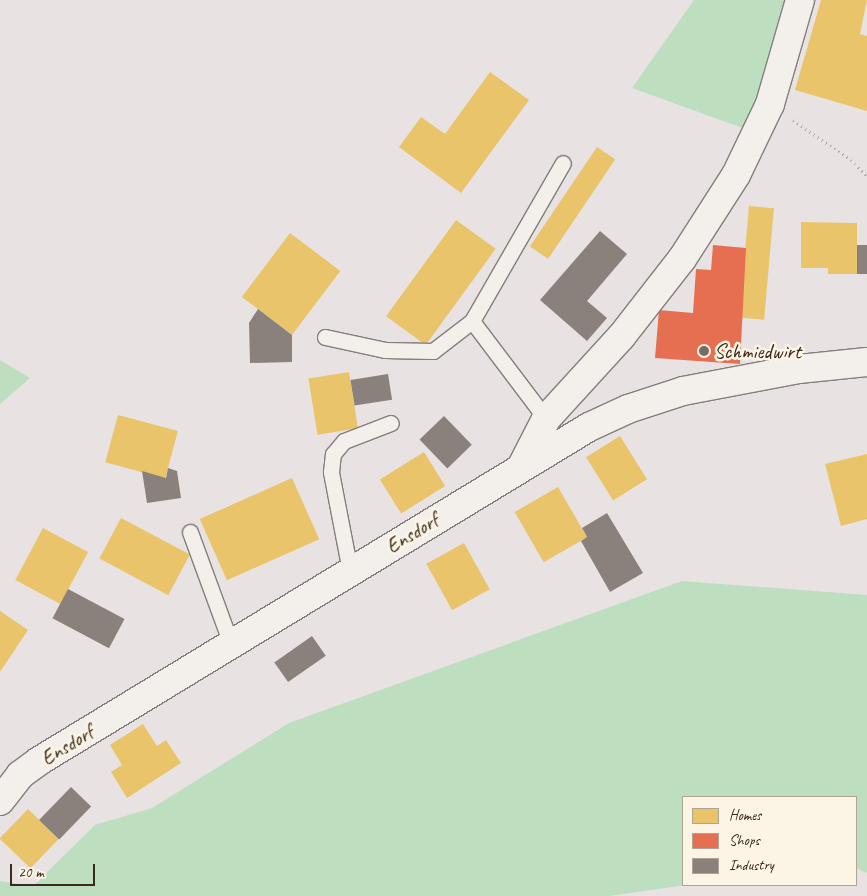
<!DOCTYPE html>
<style>
body{margin:0}
#map{position:relative;width:867px;height:896px;overflow:hidden;background:#e8e2e3;font-family:Caveat,sans-serif}
div>[style]{position:absolute}
.green>*{inset:0;background:#bedec0}
.homes>*{inset:0;background:#e9c46a;transform-origin:0 0}
.shops>*{inset:0;background:#e76f51}
.industry>*{inset:0;background:#8a817c;transform-origin:0 0}
.path>*{height:3px;margin-top:-1.5px;transform-origin:0;background:repeating-linear-gradient(90deg,#b1aca8 0 1px,transparent 0 5px)}
.roads{filter:drop-shadow(1px 0 #847e7c) drop-shadow(-1px 0 #847e7c) drop-shadow(0 1px #847e7c) drop-shadow(0 -1px #847e7c)}
.service>*{height:15px;margin:-7.5px;padding:0 7.5px;transform-origin:7.5px;border-radius:7.5px;background:#f3f0eb}
.minor>*{height:28px;margin:-14px;padding:0 14px;transform-origin:14px;border-radius:14px;background:#f3f0eb}
.dots>*{width:14px;height:14px;translate:-50% -50%;box-sizing:border-box;border:2px solid #fcf5e5;border-radius:50%}
span{translate:-50% -50%;white-space:nowrap;text-align:center;line-height:1.15;-webkit-text-stroke:5px #fcf5e5;paint-order:stroke}
.poi-label{font-size:21px;color:#3b2a1e}
.left{translate:0 -50%;text-align:left}
.street-label{font-size:21px;color:#3b2a1e}
.legend{position:absolute;left:682px;top:796px;width:175px;height:90px;box-sizing:border-box;background:#fcf5e5;border:1px solid #afa495;margin:0;padding:6px 9px;list-style:none;font-size:15px;color:#3b2a1e}
.legend li{display:flex;align-items:center;gap:10px;height:25px}
.legend b{width:25px;border:1px solid #afa495}
.scale{position:absolute;left:10px;top:864px;width:85px;height:22px;box-sizing:border-box;border:2px solid #3b2a1e;border-top:0;padding-left:6px;font-size:15px;line-height:18px;white-space:nowrap;color:#3b2a1e;-webkit-text-stroke:4px #fcf5e5;paint-order:stroke}
</style>
<div id="map">
<div class="green">
<i style="clip-path:polygon(694px 0,790px 0,748px 130px,632px 88px)"></i>
<i style="clip-path:polygon(0 360px,30px 378px,0 404px)"></i>
<i style="clip-path:polygon(682px 581px,867px 595px,867px 873px,856px 868px,856px 797px,683px 797px,683px 885px,686px 885px,609px 896px,0 896px,0 881px,33px 886px,95px 825px,152px 808px,289px 723px)"></i>
</div>
<div class="homes">
<i style="clip-path:polygon(821px 0,867px 0,860px 34px,867px 36px,867px 111px,795px 90px)"></i>
<i style="clip-path:polygon(490px 72px,529px 100px,461px 193px,399px 147px,421px 117px,445px 134px)"></i>
<i style="left:597px;top:147px;width:22px;height:120px;rotate:34deg"></i>
<i style="left:749px;top:206px;width:25px;height:112px;rotate:5deg"></i>
<i style="left:456px;top:220px;width:49px;height:119px;rotate:36deg"></i>
<i style="clip-path:polygon(801px 222px,857px 223px,857px 274px,828px 274px,828px 268px,801px 268px)"></i>
<i style="left:290px;top:233px;width:63px;height:80px;rotate:37deg"></i>
<i style="left:349px;top:372px;width:57px;height:41px;rotate:81deg"></i>
<i style="left:118px;top:415px;width:62px;height:49px;rotate:15deg"></i>
<i style="left:620px;top:436px;width:51px;height:40px;rotate:58deg"></i>
<i style="left:424px;top:452px;width:40px;height:52px;rotate:58deg"></i>
<i style="clip-path:polygon(867px 454px,867px 519px,841px 526px,825px 464px)"></i>
<i style="left:292px;top:478px;width:67px;height:101px;rotate:66deg"></i>
<i style="left:558px;top:487px;width:58px;height:50px;rotate:60deg"></i>
<i style="left:121px;top:518px;width:78px;height:46px;rotate:28deg"></i>
<i style="left:43px;top:528px;width:51px;height:59px;rotate:28deg"></i>
<i style="left:464px;top:543px;width:53px;height:43px;rotate:61deg"></i>
<i style="clip-path:polygon(0 611px,28px 630px,0 672px)"></i>
<i style="clip-path:polygon(143px 724px,157px 746px,166px 740px,181px 763px,127px 798px,111px 772px,122px 765px,110px 745px)"></i>
<i style="left:28px;top:809px;width:43px;height:41px;rotate:44deg"></i>
</div>
<div class="shops">
<i style="clip-path:polygon(713px 245px,746px 248px,740px 364px,655px 358px,659px 310px,693px 313px,696px 269px,711px 270px)"></i>
</div>
<div class="industry">
<i style="clip-path:polygon(600px 231px,627px 254px,587px 301px,607px 318px,587px 341px,540px 300px)"></i>
<i style="left:857px;top:245px;width:10px;height:29px"></i>
<i style="clip-path:polygon(258px 309px,292px 335px,292px 362px,250px 363px,249px 323px)"></i>
<i style="left:388px;top:374px;width:26px;height:38px;rotate:81deg"></i>
<i style="left:444px;top:416px;width:40px;height:34px;rotate:46deg"></i>
<i style="clip-path:polygon(168px 468px,177px 471px,181px 498px,147px 503px,142px 471px,166px 478px)"></i>
<i style="clip-path:polygon(607px 513px,643px 573px,610px 592px,581px 541px,587px 537px,582px 528px)"></i>
<i style="left:68px;top:589px;width:64px;height:33px;rotate:28deg"></i>
<i style="left:312px;top:636px;width:24px;height:46px;rotate:55deg"></i>
<i style="left:71px;top:787px;width:28px;height:46px;rotate:44deg"></i>
</div>
<div class="path">
<i style="left:793px;top:120px;width:70px;rotate:34.6deg"></i>
<i style="left:851px;top:160px;width:23px;rotate:45deg"></i>
</div>
<div class="roads">
<div class="service">
<i style="left:472px;top:321px;width:123px;rotate:52.9deg"></i>
<i style="left:325px;top:337px;width:61px;rotate:12.2deg"></i>
<i style="left:385px;top:350px;width:48px;rotate:1.2deg"></i>
<i style="left:433px;top:351px;width:49px;rotate:-37.6deg"></i>
<i style="left:472px;top:321px;width:182px;rotate:-60.1deg"></i>
<i style="left:190px;top:532px;width:119px;rotate:69.9deg"></i>
<i style="left:350px;top:571px;width:101px;rotate:-100.9deg"></i>
<i style="left:331px;top:472px;width:18px;rotate:-84deg"></i>
<i style="left:333px;top:454px;width:17px;rotate:-50deg"></i>
<i style="left:344px;top:441px;width:50px;rotate:-21deg"></i>
</div>
<div class="minor">
<i style="left:523px;top:464px;width:51px;rotate:-62.9deg"></i>
<i style="left:546px;top:419px;width:111px;rotate:-47.6deg"></i>
<i style="left:621px;top:337px;width:99px;rotate:-52deg"></i>
<i style="left:682px;top:259px;width:100px;rotate:-57.3deg"></i>
<i style="left:736px;top:175px;width:79px;rotate:-64.4deg"></i>
<i style="left:770px;top:104px;width:108px;rotate:-73.9deg"></i>
<i style="left:0;top:801px;width:33px;rotate:-52deg"></i>
<i style="left:20px;top:775px;width:24px;rotate:-36deg"></i>
<i style="left:39px;top:761px;width:643px;rotate:-31.27deg"></i>
<i style="left:589px;top:427px;width:43px;rotate:-24.8deg"></i>
<i style="left:628px;top:409px;width:58px;rotate:-18.1deg"></i>
<i style="left:683px;top:391px;width:118px;rotate:-10.7deg"></i>
<i style="left:799px;top:369px;width:68px;rotate:-5.9deg"></i>
</div>
</div>
<div class="dots">
<i style="left:704px;top:351px;background:#786a63"></i>
</div>
<div class="poi-label">
<span class="left" style="left:714px;top:351px">Schmiedwirt</span>
</div>
<div class="street-label">
<span style="left:412px;top:533px;rotate:-32deg">Ensdorf</span>
<span style="left:67px;top:745px;rotate:-32deg">Ensdorf</span>
</div>
<ul class="legend">
<li><b style="height:14px;background:#e9c46a"></b>Homes</li>
<li><b style="height:14px;background:#e76f51"></b>Shops</li>
<li><b style="height:14px;background:#8a817c"></b>Industry</li>
</ul>
<div class="scale">20 m</div>
</div>
